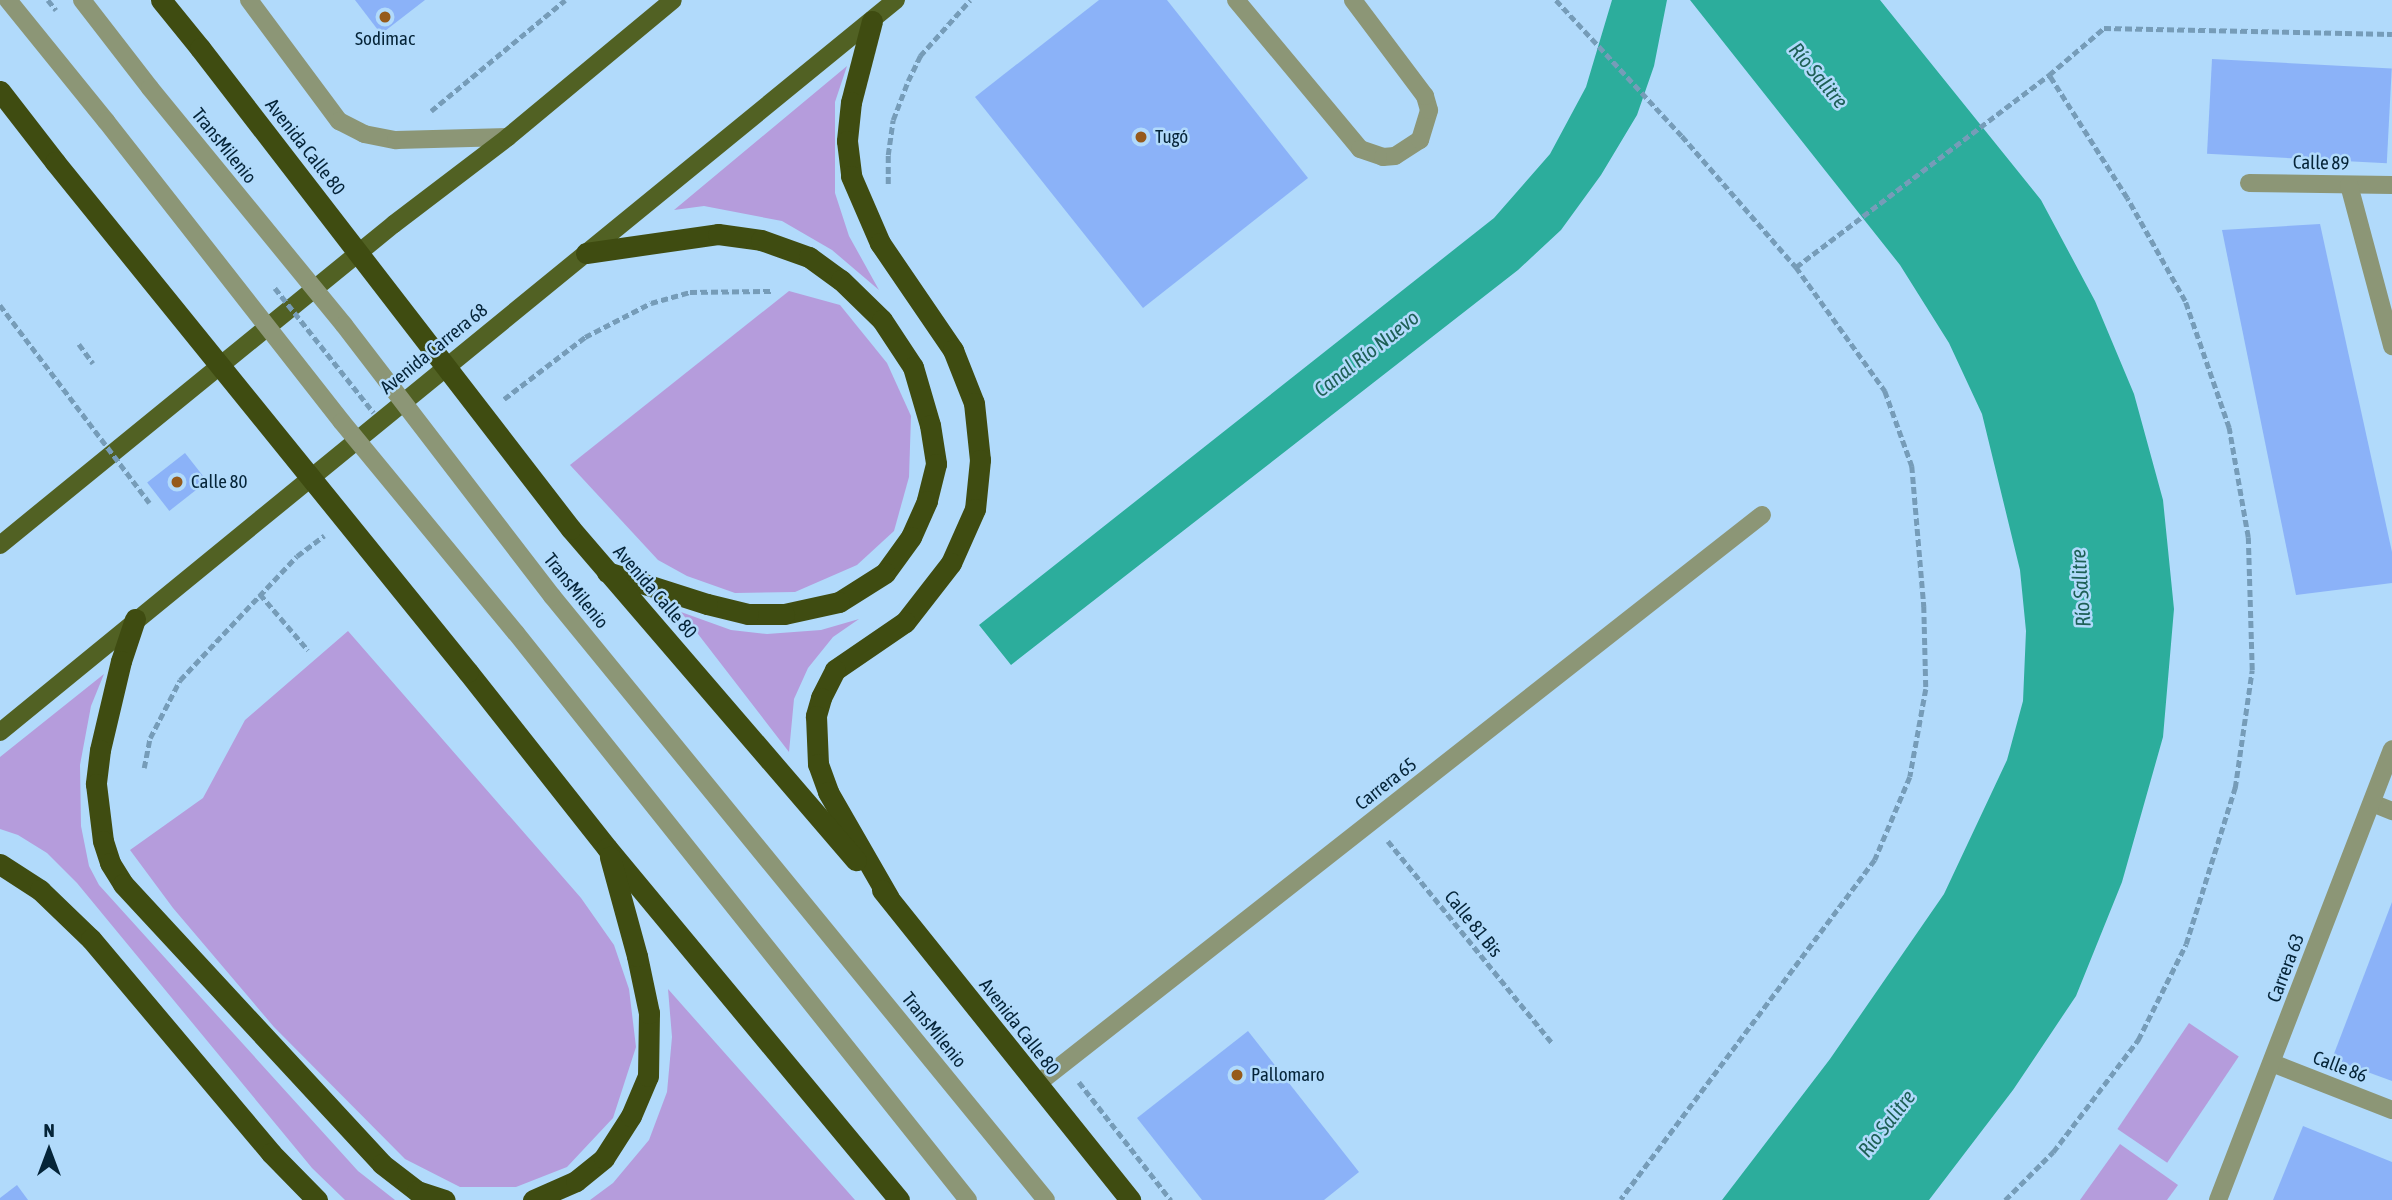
<!DOCTYPE html>
<meta charset="utf-8">
<style>
body{margin:0}
#map{position:relative;width:2392px;height:1200px;overflow:hidden;background:#b1dafb;font-family:"Asap Condensed",sans-serif}
div>[style]{position:absolute}
.green>*{inset:0;background:#b59cdc;transform-origin:0 0}
.water>*{inset:0;background:#2cad9c}
.building>*{inset:0;background:#8bb2f8;transform-origin:0 0}
.path>*{height:4.5px;margin-top:-2.25px;transform-origin:0;background:repeating-linear-gradient(90deg,#769cb8 0 7px,transparent 0 10.5px)}
.minor>*{height:18px;margin:-9px;padding:0 9px;transform-origin:9px;border-radius:9px;background:#8c9676}
.major>*{height:18px;margin:-9px;padding:0 9px;transform-origin:9px;border-radius:9px;background:#516123}
.highway>*{height:21px;margin:-10.5px;padding:0 10.5px;transform-origin:10.5px;border-radius:10.5px;background:#3f4c11}
.path-bridge>*{height:4.5px;margin-top:-2.25px;transform-origin:0;background:repeating-linear-gradient(90deg,#769cb8 0 7px,transparent 0 10.5px)}
.minor-bridge>*{height:18px;margin:-9px;padding:0 9px;transform-origin:9px;border-radius:9px;background:#8c9676}
.highway-bridge>*{height:21px;margin:-10.5px;padding:0 10.5px;transform-origin:10.5px;border-radius:10.5px;background:#3f4c11}
.dots>*{width:19px;height:19px;translate:-50% -50%;box-sizing:border-box;border:4px solid #b1dafb;border-radius:50%}
span{translate:-50% -50%;white-space:nowrap;text-align:center;line-height:1.15;-webkit-text-stroke:5px #b1dafb;paint-order:stroke}
.poi-label{font-size:19px;color:#052438}
.left{translate:0 -50%;text-align:left}
.street-label{font-size:19px;color:#052438}
.water-label{font-size:21px;color:#1e6056;font-style:italic}
.north{position:absolute;left:14px;top:1116px;width:70px;height:70px;-webkit-text-stroke:5px #b1dafb;paint-order:stroke;rotate:0deg;font-size:19px;font-weight:700;line-height:28px;text-align:center;color:#052438}
.north::after{content:'';display:block;margin:auto;width:24px;height:32px;background:#052438;clip-path:polygon(50% 0,100% 100%,50% 72%,0 100%)}
</style>
<div id="map">
<div class="green">
<i style="clip-path:polygon(847px 66px,835px 102px,835px 193px,849px 236px,879px 290px,832px 250px,782px 221px,704px 206px,674px 210px)"></i>
<i style="clip-path:polygon(789px 291px,840px 305px,887px 363px,911px 416px,909px 477px,894px 531px,857px 565px,795px 592px,735px 593px,687px 576px,658px 560px,570px 465px)"></i>
<i style="clip-path:polygon(681px 612px,731px 630px,767px 634px,821px 630px,859px 619px,833px 637px,808px 668px,794px 699px,789px 752px)"></i>
<i style="clip-path:polygon(348px 631px,581px 898px,614px 945px,629px 989px,636px 1047px,613px 1118px,567px 1167px,516px 1187px,460px 1187px,405px 1159px,274px 1027px,173px 908px,130px 850px,203px 798px,245px 720px)"></i>
<i style="clip-path:polygon(104px 674px,91px 706px,80px 765px,81px 826px,89px 866px,99px 885px,358px 1171px,395px 1200px,345px 1200px,312px 1168px,77px 883px,47px 853px,18px 835px,0 829px,0 757px)"></i>
<i style="clip-path:polygon(668px 989px,855px 1200px,590px 1200px,613px 1183px,649px 1140px,667px 1092px,672px 1037px)"></i>
<i style="left:2189px;top:1023px;width:60px;height:128px;rotate:34deg"></i>
<i style="clip-path:polygon(2120px 1144px,2178px 1185px,2167px 1200px,2080px 1200px)"></i>
</div>
<div class="water">
<i style="clip-path:polygon(1612px 0,1667px 0,1654px 66px,1637px 115px,1601px 175px,1561px 230px,1518px 270px,1011px 665px,979px 625px,1494px 218px,1550px 154px,1586px 87px)"></i>
<i style="clip-path:polygon(1690px 0,1880px 0,2041px 200px,2095px 301px,2134px 394px,2163px 500px,2174px 609px,2163px 737px,2122px 882px,2076px 996px,2013px 1090px,1929px 1200px,1722px 1200px,1830px 1059px,1944px 894px,2007px 760px,2023px 701px,2026px 631px,2020px 570px,1982px 414px,1949px 343px,1900px 265px)"></i>
</div>
<div class="building">
<i style="clip-path:polygon(355px 0,425px 0,381px 34px)"></i>
<i style="clip-path:polygon(1099px 0,1167px 0,1308px 178px,1143px 308px,975px 97px)"></i>
<i style="left:2212px;top:59px;width:180px;height:95px;rotate:3deg"></i>
<i style="clip-path:polygon(2320px 224px,2392px 552px,2392px 583px,2296px 595px,2222px 230px)"></i>
<i style="left:185px;top:453px;width:36px;height:48px;rotate:52deg"></i>
<i style="clip-path:polygon(2392px 902px,2392px 1081px,2332px 1059px)"></i>
<i style="clip-path:polygon(1248px 1031px,1359px 1172px,1324px 1200px,1202px 1200px,1137px 1118px)"></i>
<i style="clip-path:polygon(2303px 1126px,2392px 1162px,2392px 1200px,2273px 1200px)"></i>
<i style="clip-path:polygon(17px 1185px,28px 1200px,0 1200px,0 1198px)"></i>
</div>
<div class="path">
<i style="left:48px;top:0;width:13px;rotate:51deg"></i>
<i style="left:1556px;top:0;width:185px;rotate:47.2deg"></i>
<i style="left:1682px;top:136px;width:174px;rotate:49deg"></i>
<i style="left:1796px;top:267px;width:153px;rotate:54.3deg"></i>
<i style="left:1885px;top:391px;width:80px;rotate:70.2deg"></i>
<i style="left:1912px;top:466px;width:141px;rotate:85.1deg"></i>
<i style="left:1924px;top:606px;width:83px;rotate:88.6deg"></i>
<i style="left:1926px;top:689px;width:89px;rotate:100.3deg"></i>
<i style="left:1910px;top:777px;width:90px;rotate:112.9deg"></i>
<i style="left:1875px;top:860px;width:424px;rotate:126.8deg"></i>
<i style="left:431px;top:111px;width:174px;rotate:-39.6deg"></i>
<i style="left:888px;top:184px;width:29px;rotate:-90deg"></i>
<i style="left:888px;top:155px;width:35px;rotate:-82deg"></i>
<i style="left:893px;top:120px;width:42px;rotate:-69deg"></i>
<i style="left:908px;top:81px;width:28px;rotate:-64deg"></i>
<i style="left:920px;top:56px;width:75px;rotate:-48.2deg"></i>
<i style="left:1796px;top:267px;width:318px;rotate:-37.2deg"></i>
<i style="left:79px;top:344px;width:24px;rotate:54deg"></i>
<i style="left:504px;top:399px;width:102px;rotate:-37.4deg"></i>
<i style="left:585px;top:337px;width:74px;rotate:-27.3deg"></i>
<i style="left:651px;top:303px;width:41px;rotate:-15.8deg"></i>
<i style="left:690px;top:292px;width:81px;rotate:-0.7deg"></i>
<i style="left:260px;top:594px;width:74px;rotate:49.4deg"></i>
<i style="left:144px;top:768px;width:31px;rotate:-79deg"></i>
<i style="left:150px;top:738px;width:65px;rotate:-62.7deg"></i>
<i style="left:180px;top:680px;width:170px;rotate:-46.7deg"></i>
<i style="left:297px;top:556px;width:34px;rotate:-37deg"></i>
<i style="left:1388px;top:841px;width:260px;rotate:50.9deg"></i>
<i style="left:1079px;top:1082px;width:150px;rotate:52.1deg"></i>
<i style="left:2005px;top:1200px;width:68px;rotate:-45deg"></i>
<i style="left:2053px;top:1152px;width:141px;rotate:-52.8deg"></i>
<i style="left:2138px;top:1040px;width:107px;rotate:-63.4deg"></i>
<i style="left:2186px;top:944px;width:164px;rotate:-72.6deg"></i>
<i style="left:2235px;top:788px;width:119px;rotate:-81.8deg"></i>
<i style="left:2252px;top:670px;width:133px;rotate:-91.7deg"></i>
<i style="left:2248px;top:537px;width:111px;rotate:-99.9deg"></i>
<i style="left:2229px;top:428px;width:134px;rotate:-109.1deg"></i>
<i style="left:2185px;top:301px;width:118px;rotate:-119.4deg"></i>
<i style="left:2127px;top:198px;width:146px;rotate:-122.4deg"></i>
<i style="left:2049px;top:75px;width:72px;rotate:-40.5deg"></i>
<i style="left:2104px;top:28px;width:288px;rotate:1.2deg"></i>
</div>
<div class="minor">
<i style="left:8px;top:0;width:156px;rotate:51deg"></i>
<i style="left:82px;top:0;width:111px;rotate:52.3deg"></i>
<i style="left:249px;top:0;width:151px;rotate:53.4deg"></i>
<i style="left:339px;top:121px;width:28px;rotate:27deg"></i>
<i style="left:364px;top:134px;width:33px;rotate:11deg"></i>
<i style="left:396px;top:140px;width:112px;rotate:-1.5deg"></i>
<i style="left:1236px;top:0;width:194px;rotate:50.2deg"></i>
<i style="left:1360px;top:149px;width:24px;rotate:19deg"></i>
<i style="left:1383px;top:157px;width:12px;rotate:-5deg"></i>
<i style="left:1395px;top:156px;width:30px;rotate:-33deg"></i>
<i style="left:1420px;top:140px;width:31px;rotate:-73deg"></i>
<i style="left:1429px;top:110px;width:15px;rotate:-106deg"></i>
<i style="left:1425px;top:96px;width:120px;rotate:-126.9deg"></i>
<i style="left:2249px;top:183px;width:143px;rotate:0.8deg"></i>
<i style="left:2349px;top:185px;width:167px;rotate:75deg"></i>
<i style="left:552px;top:596px;width:780px;rotate:50.72deg"></i>
<i style="left:516px;top:633px;width:725px;rotate:51.44deg"></i>
<i style="left:2372px;top:803px;width:22px;rotate:22deg"></i>
<i style="left:2272px;top:1063px;width:129px;rotate:21.4deg"></i>
<i style="left:1036px;top:1085px;width:923px;rotate:-38.14deg"></i>
<i style="left:2218px;top:1200px;width:483px;rotate:-68.9deg"></i>
</div>
<div class="major">
<i style="left:0;top:545px;width:508px;rotate:-39.17deg"></i>
<i style="left:394px;top:224px;width:143px;rotate:-37.3deg"></i>
<i style="left:508px;top:137px;width:214px;rotate:-39.7deg"></i>
<i style="left:0;top:732px;width:1157px;rotate:-39.25deg"></i>
</div>
<div class="highway">
<i style="left:161px;top:0;width:62px;rotate:50.9deg"></i>
<i style="left:872px;top:21px;width:84px;rotate:104.5deg"></i>
<i style="left:851px;top:102px;width:39px;rotate:96deg"></i>
<i style="left:847px;top:141px;width:35px;rotate:83deg"></i>
<i style="left:851px;top:176px;width:73px;rotate:66.6deg"></i>
<i style="left:880px;top:243px;width:130px;rotate:55.7deg"></i>
<i style="left:953px;top:350px;width:57px;rotate:68.4deg"></i>
<i style="left:974px;top:403px;width:57px;rotate:84deg"></i>
<i style="left:980px;top:460px;width:49px;rotate:95.8deg"></i>
<i style="left:975px;top:509px;width:59px;rotate:114deg"></i>
<i style="left:951px;top:563px;width:75px;rotate:127.9deg"></i>
<i style="left:905px;top:622px;width:85px;rotate:145.6deg"></i>
<i style="left:835px;top:670px;width:31px;rotate:117deg"></i>
<i style="left:821px;top:698px;width:19px;rotate:106deg"></i>
<i style="left:816px;top:716px;width:48px;rotate:87.6deg"></i>
<i style="left:818px;top:764px;width:30px;rotate:70deg"></i>
<i style="left:828px;top:792px;width:122px;rotate:60.1deg"></i>
<i style="left:0;top:91px;width:90px;rotate:52.2deg"></i>
<i style="left:586px;top:253px;width:133px;rotate:-8.2deg"></i>
<i style="left:718px;top:234px;width:43px;rotate:7.9deg"></i>
<i style="left:761px;top:240px;width:51px;rotate:19.5deg"></i>
<i style="left:809px;top:257px;width:39px;rotate:36deg"></i>
<i style="left:841px;top:280px;width:57px;rotate:44.3deg"></i>
<i style="left:882px;top:320px;width:56px;rotate:56.6deg"></i>
<i style="left:913px;top:367px;width:60px;rotate:73.7deg"></i>
<i style="left:930px;top:425px;width:39px;rotate:81deg"></i>
<i style="left:936px;top:464px;width:38px;rotate:104deg"></i>
<i style="left:927px;top:501px;width:39px;rotate:114deg"></i>
<i style="left:911px;top:537px;width:44px;rotate:125.8deg"></i>
<i style="left:885px;top:573px;width:54px;rotate:147.8deg"></i>
<i style="left:839px;top:602px;width:56px;rotate:167.7deg"></i>
<i style="left:784px;top:614px;width:36px;rotate:180deg"></i>
<i style="left:748px;top:614px;width:42px;rotate:-166.3deg"></i>
<i style="left:707px;top:604px;width:105px;rotate:-162.3deg"></i>
<i style="left:571px;top:529px;width:437px;rotate:49.3deg"></i>
<i style="left:135px;top:619px;width:44px;rotate:108.4deg"></i>
<i style="left:121px;top:661px;width:91px;rotate:103.3deg"></i>
<i style="left:100px;top:750px;width:34px;rotate:97deg"></i>
<i style="left:96px;top:784px;width:57px;rotate:83deg"></i>
<i style="left:103px;top:841px;width:23px;rotate:72deg"></i>
<i style="left:110px;top:863px;width:25px;rotate:58deg"></i>
<i style="left:123px;top:884px;width:381px;rotate:47.2deg"></i>
<i style="left:382px;top:1164px;width:44px;rotate:37.6deg"></i>
<i style="left:417px;top:1191px;width:29px;rotate:18deg"></i>
<i style="left:468px;top:672px;width:224px;rotate:51.7deg"></i>
<i style="left:607px;top:848px;width:457px;rotate:50.3deg"></i>
<i style="left:0;top:864px;width:48px;rotate:33deg"></i>
<i style="left:40px;top:890px;width:71px;rotate:43.9deg"></i>
<i style="left:91px;top:939px;width:280px;rotate:49.9deg"></i>
<i style="left:271px;top:1153px;width:66px;rotate:45.6deg"></i>
<i style="left:882px;top:890px;width:397px;rotate:51.3deg"></i>
<i style="left:533px;top:1200px;width:47px;rotate:-23.8deg"></i>
<i style="left:576px;top:1181px;width:36px;rotate:-39deg"></i>
<i style="left:604px;top:1158px;width:50px;rotate:-57.3deg"></i>
<i style="left:631px;top:1116px;width:43px;rotate:-67deg"></i>
<i style="left:648px;top:1076px;width:63px;rotate:-89.1deg"></i>
<i style="left:649px;top:1013px;width:58px;rotate:-101.9deg"></i>
<i style="left:637px;top:956px;width:103px;rotate:-105.3deg"></i>
</div>
<div class="path-bridge">
<i style="left:275px;top:288px;width:159px;rotate:51.6deg"></i>
<i style="left:0;top:305px;width:248px;rotate:52.9deg"></i>
</div>
<div class="minor-bridge">
<i style="left:150px;top:88px;width:306px;rotate:50.7deg"></i>
<i style="left:344px;top:325px;width:342px;rotate:52.5deg"></i>
<i style="left:106px;top:121px;width:382px;rotate:51.9deg"></i>
<i style="left:342px;top:422px;width:273px;rotate:50.5deg"></i>
</div>
<div class="highway-bridge">
<i style="left:200px;top:48px;width:607px;rotate:52.36deg"></i>
<i style="left:55px;top:162px;width:656px;rotate:51deg"></i>
</div>
<div class="dots">
<i style="left:385px;top:17px;background:#965a1b"></i>
<i style="left:1141px;top:137px;background:#965a1b"></i>
<i style="left:177px;top:482px;background:#965a1b"></i>
<i style="left:1237px;top:1075px;background:#965a1b"></i>
</div>
<div class="poi-label">
<span style="left:385px;top:39px">Sodimac</span>
<span class="left" style="left:1155px;top:137px">Tugó</span>
<span class="left" style="left:191px;top:482px">Calle 80</span>
<span class="left" style="left:1251px;top:1075px">Pallomaro</span>
</div>
<div class="street-label">
<span style="left:224px;top:146px;rotate:51deg">TransMilenio</span>
<span style="left:305px;top:147px;rotate:52deg">Avenida Calle 80</span>
<span style="left:2321px;top:163px;rotate:1deg">Calle 89</span>
<span style="left:434px;top:349px;rotate:-39deg">Avenida Carrera 68</span>
<span style="left:576px;top:591px;rotate:51deg">TransMilenio</span>
<span style="left:655px;top:592px;rotate:49deg">Avenida Calle 80</span>
<span style="left:1386px;top:784px;rotate:-38deg">Carrera 65</span>
<span style="left:1473px;top:924px;rotate:51deg">Calle 81 Bis</span>
<span style="left:2286px;top:968px;rotate:-69deg">Carrera 63</span>
<span style="left:1019px;top:1027px;rotate:52deg">Avenida Calle 80</span>
<span style="left:934px;top:1030px;rotate:51deg">TransMilenio</span>
<span style="left:2340px;top:1067px;rotate:21deg">Calle 86</span>
</div>
<div class="water-label">
<span style="left:1819px;top:75px;rotate:50deg">Río Salitre</span>
<span style="left:1366px;top:353px;rotate:-38deg">Canal Río Nuevo</span>
<span style="left:2080px;top:588px;rotate:-94deg">Río Salitre</span>
<span style="left:1886px;top:1123px;rotate:-52deg">Río Salitre</span>
</div>
<div class="north">N</div>
</div>
